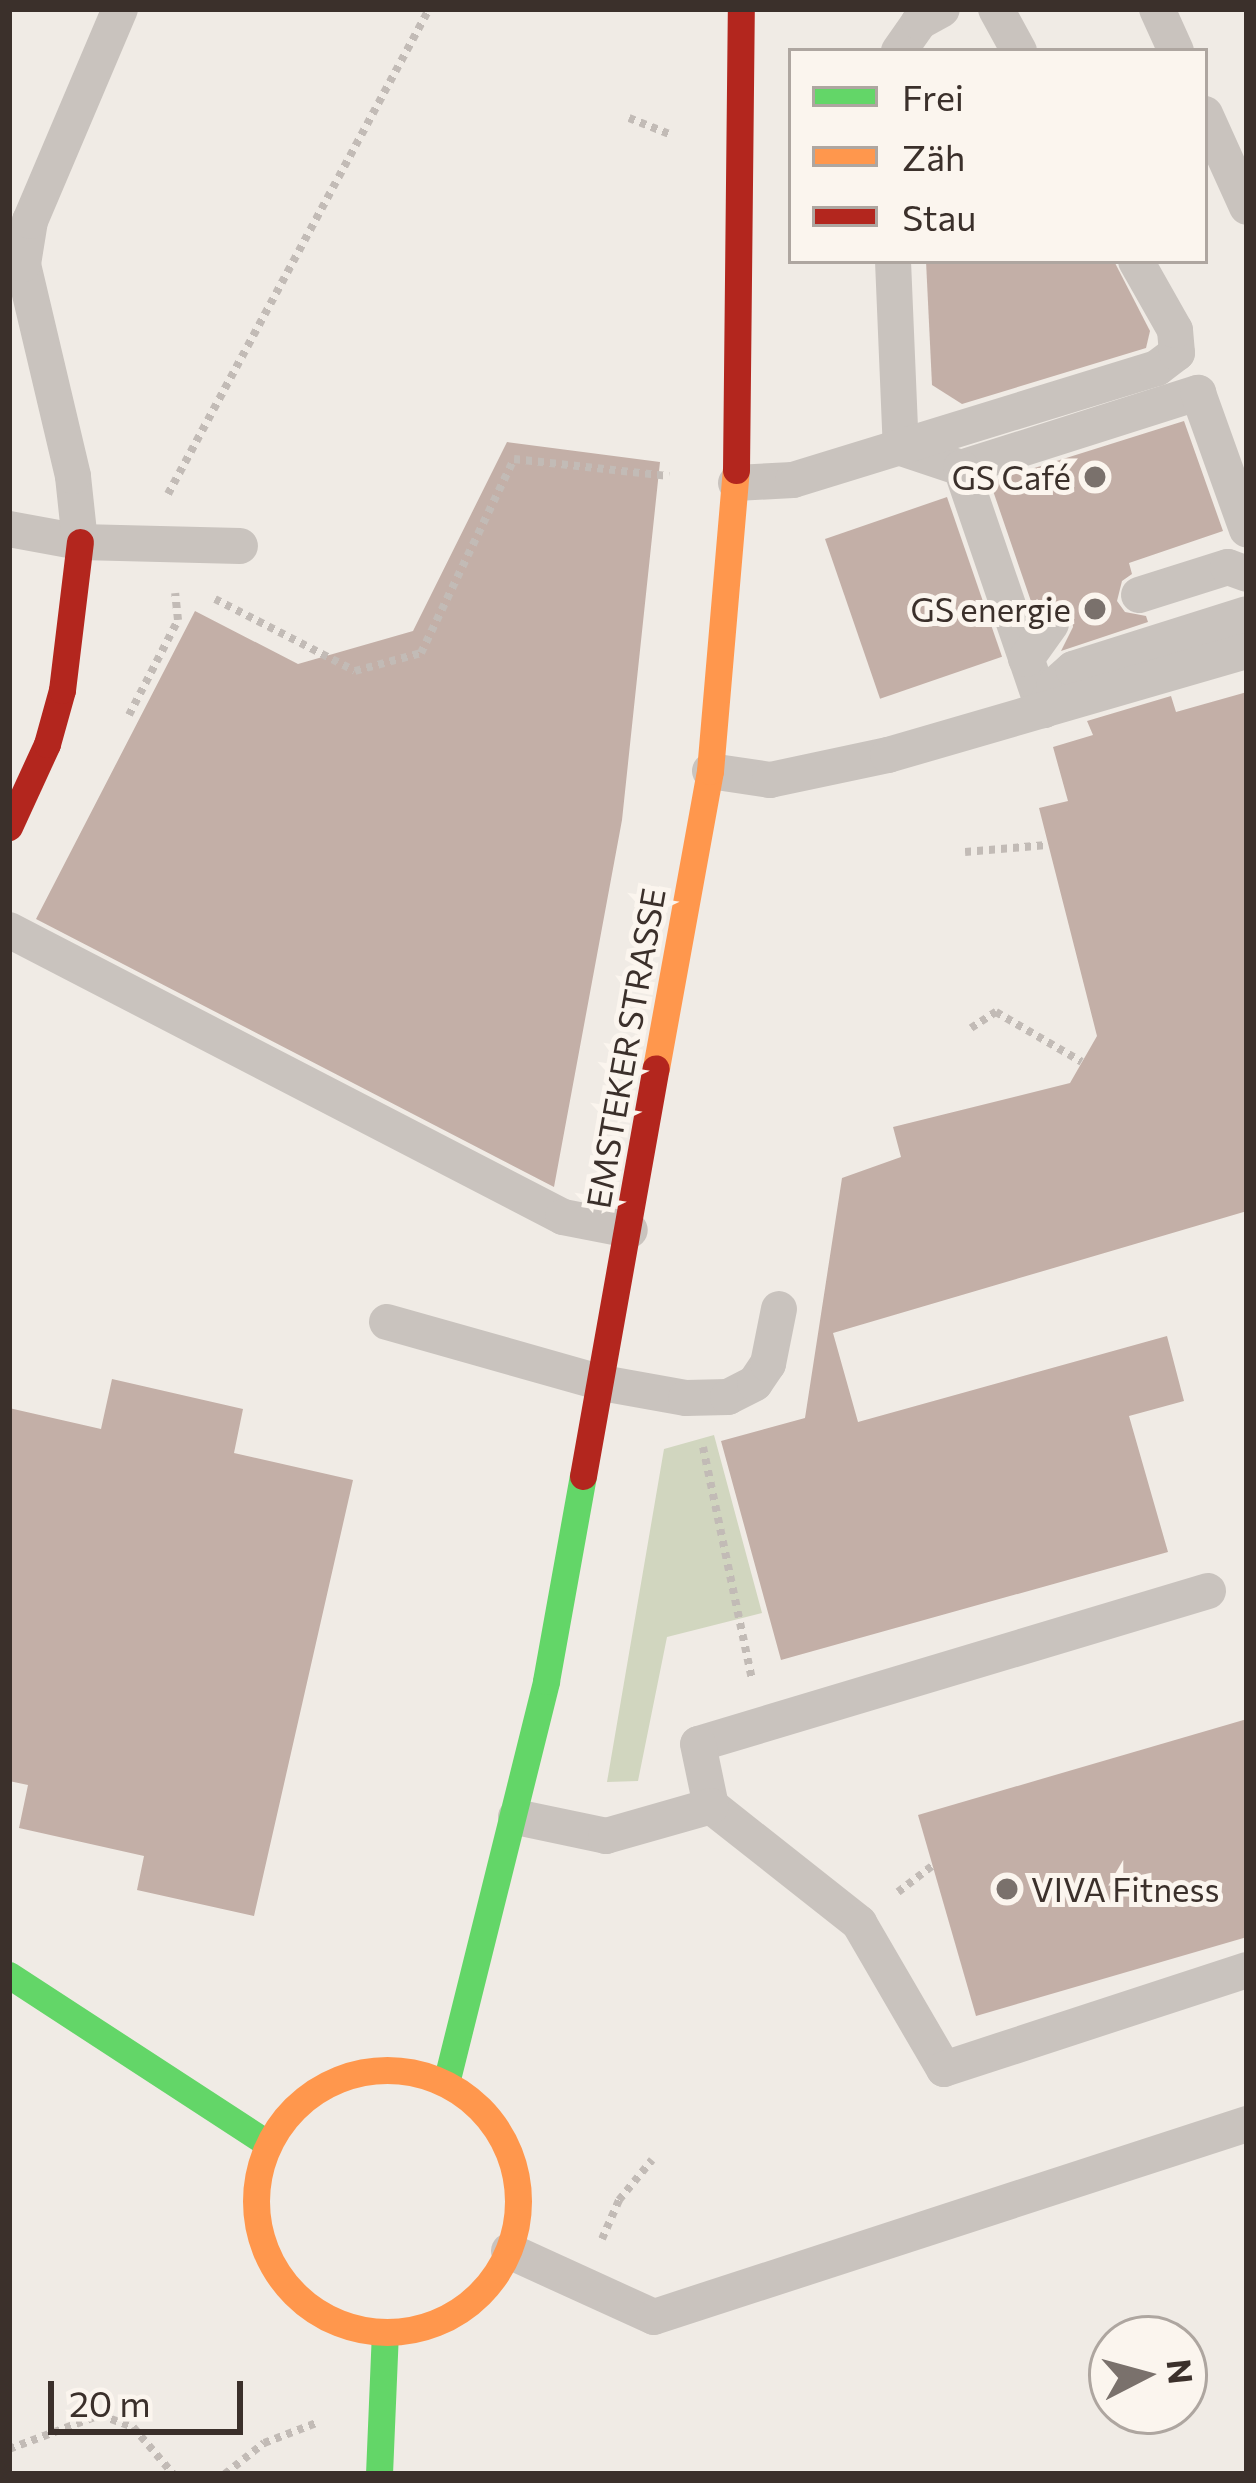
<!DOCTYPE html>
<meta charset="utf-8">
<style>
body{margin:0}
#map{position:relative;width:1256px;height:2483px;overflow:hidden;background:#f0ebe5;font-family:Commissioner,sans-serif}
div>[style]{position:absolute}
.green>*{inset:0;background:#d1d6bf}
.building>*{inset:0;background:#c3afa7;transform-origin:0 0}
.path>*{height:8px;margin-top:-4px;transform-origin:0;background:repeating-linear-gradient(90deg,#c2bbb6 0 6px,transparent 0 12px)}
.lane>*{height:36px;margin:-18px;padding:0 18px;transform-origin:18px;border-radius:18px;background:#c9c3be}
.fast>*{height:27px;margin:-13.5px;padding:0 13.5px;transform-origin:13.5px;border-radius:13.5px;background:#63d668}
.slow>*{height:27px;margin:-13.5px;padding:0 13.5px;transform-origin:13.5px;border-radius:13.5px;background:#ff974d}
.slow>.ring{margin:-13.5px;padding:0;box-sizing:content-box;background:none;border:27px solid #ff974d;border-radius:50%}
.jam>*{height:27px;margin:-13.5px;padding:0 13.5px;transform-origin:13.5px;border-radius:13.5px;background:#b3261e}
.dots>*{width:33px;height:33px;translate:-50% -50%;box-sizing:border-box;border:6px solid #fbf5ee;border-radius:50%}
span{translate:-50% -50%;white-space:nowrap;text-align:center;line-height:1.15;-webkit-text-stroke:10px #fbf5ee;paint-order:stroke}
.poi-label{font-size:33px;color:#3b302b}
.right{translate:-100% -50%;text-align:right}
.left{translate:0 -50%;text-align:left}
.street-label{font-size:33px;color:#3b302b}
.frame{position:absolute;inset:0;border:12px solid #3b302b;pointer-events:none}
.legend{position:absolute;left:788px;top:48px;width:420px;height:216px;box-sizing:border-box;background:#fbf5ee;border:3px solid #aea6a0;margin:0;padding:15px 21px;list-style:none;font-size:36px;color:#3b302b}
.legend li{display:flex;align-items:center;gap:24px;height:60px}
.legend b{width:60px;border:3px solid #aea6a0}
.north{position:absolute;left:1088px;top:2315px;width:120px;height:120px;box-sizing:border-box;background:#fbf5ee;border:3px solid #aea6a0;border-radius:50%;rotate:84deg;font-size:33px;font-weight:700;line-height:48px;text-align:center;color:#3b302b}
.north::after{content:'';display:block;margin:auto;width:42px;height:54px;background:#7a716c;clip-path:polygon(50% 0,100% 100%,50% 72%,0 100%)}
.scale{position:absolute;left:48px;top:2381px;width:195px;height:54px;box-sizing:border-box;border:6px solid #3b302b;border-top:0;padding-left:15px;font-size:36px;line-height:42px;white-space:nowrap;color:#3b302b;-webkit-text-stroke:9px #fbf5ee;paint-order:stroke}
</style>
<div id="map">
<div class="green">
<i style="clip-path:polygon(714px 1435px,762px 1613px,667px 1637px,638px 1781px,607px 1782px,664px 1449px)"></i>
</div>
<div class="building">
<i style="clip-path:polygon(926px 261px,1114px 261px,1150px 331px,1146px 348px,962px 404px,932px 385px)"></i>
<i style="clip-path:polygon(1184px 421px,1223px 531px,1129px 563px,1132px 574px,1122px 581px,1117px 601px,1125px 612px,1146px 616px,1148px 622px,1061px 651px,1073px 627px,1072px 616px,1054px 602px,1034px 610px,990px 482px)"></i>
<i style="clip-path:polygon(507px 442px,660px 462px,622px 820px,554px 1187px,36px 919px,195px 611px,298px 664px,413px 631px)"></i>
<i style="left:947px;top:497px;width:169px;height:129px;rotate:71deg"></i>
<i style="clip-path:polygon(1247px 692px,1247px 1211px,833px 1333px,858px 1422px,1167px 1336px,1184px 1401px,1129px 1416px,1168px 1552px,781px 1660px,721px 1441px,805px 1418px,842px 1178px,901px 1157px,893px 1127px,1070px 1083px,1097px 1036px,1039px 808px,1068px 801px,1053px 747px,1093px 735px,1087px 721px,1171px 696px,1176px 712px)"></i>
<i style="clip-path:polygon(112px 1379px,243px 1409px,234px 1453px,353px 1480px,254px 1916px,137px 1890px,144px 1856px,19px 1828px,28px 1785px,9px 1781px,9px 1408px,101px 1429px)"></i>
<i style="clip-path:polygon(1247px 1719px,1247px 1937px,976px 2016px,918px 1815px)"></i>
</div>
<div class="path">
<i style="left:629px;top:118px;width:46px;rotate:21.6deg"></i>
<i style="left:168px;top:494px;width:551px;rotate:-61.71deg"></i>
<i style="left:215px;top:599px;width:157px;rotate:27.2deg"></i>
<i style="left:355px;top:671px;width:68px;rotate:-15.3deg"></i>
<i style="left:421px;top:653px;width:215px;rotate:-64.4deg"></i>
<i style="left:514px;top:459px;width:156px;rotate:6.3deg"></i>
<i style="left:129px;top:715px;width:107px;rotate:-62.7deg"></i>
<i style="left:178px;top:620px;width:27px;rotate:-96deg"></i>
<i style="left:965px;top:852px;width:82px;rotate:-4.9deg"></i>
<i style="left:971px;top:1028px;width:30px;rotate:-33deg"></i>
<i style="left:996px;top:1012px;width:99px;rotate:30.2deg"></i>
<i style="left:703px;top:1447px;width:237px;rotate:78.1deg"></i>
<i style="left:898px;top:1892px;width:43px;rotate:-37.4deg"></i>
<i style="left:602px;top:2239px;width:43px;rotate:-66.4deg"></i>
<i style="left:619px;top:2200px;width:52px;rotate:-50.5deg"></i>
<i style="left:9px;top:2449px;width:97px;rotate:-20.5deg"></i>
<i style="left:100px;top:2415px;width:35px;rotate:20deg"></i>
<i style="left:133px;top:2427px;width:62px;rotate:49.6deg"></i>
<i style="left:225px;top:2474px;width:50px;rotate:-38.5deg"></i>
<i style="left:264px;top:2443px;width:56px;rotate:-21deg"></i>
</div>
<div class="lane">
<i style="left:996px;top:9px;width:48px;rotate:61.3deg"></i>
<i style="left:1157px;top:9px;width:46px;rotate:65.7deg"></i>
<i style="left:899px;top:51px;width:35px;rotate:-55deg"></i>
<i style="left:919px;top:22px;width:26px;rotate:-29deg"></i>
<i style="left:1205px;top:114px;width:102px;rotate:65.7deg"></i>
<i style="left:893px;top:261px;width:187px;rotate:87.6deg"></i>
<i style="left:901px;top:448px;width:63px;rotate:18.4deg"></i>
<i style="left:961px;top:468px;width:249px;rotate:-17.6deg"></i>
<i style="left:1198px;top:393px;width:145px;rotate:70.3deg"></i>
<i style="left:961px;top:468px;width:256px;rotate:71.1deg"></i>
<i style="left:736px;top:483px;width:57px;rotate:-3deg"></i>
<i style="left:793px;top:480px;width:381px;rotate:-17.1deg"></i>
<i style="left:1157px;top:368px;width:25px;rotate:-37deg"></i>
<i style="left:1177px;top:353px;width:23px;rotate:-95deg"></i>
<i style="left:1175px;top:330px;width:79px;rotate:-119.5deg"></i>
<i style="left:9px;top:529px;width:72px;rotate:10.4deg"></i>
<i style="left:80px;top:542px;width:160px;rotate:1.4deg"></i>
<i style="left:80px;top:542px;width:66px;rotate:-96.1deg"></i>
<i style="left:73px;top:476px;width:218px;rotate:-103.3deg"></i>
<i style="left:23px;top:264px;width:44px;rotate:-80.8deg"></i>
<i style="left:30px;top:221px;width:230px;rotate:-67deg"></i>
<i style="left:1139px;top:595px;width:93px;rotate:-17.5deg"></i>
<i style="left:1228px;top:567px;width:20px;rotate:20deg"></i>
<i style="left:1026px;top:659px;width:43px;rotate:-54.5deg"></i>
<i style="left:1044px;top:710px;width:26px;rotate:-67deg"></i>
<i style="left:1054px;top:686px;width:25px;rotate:-42deg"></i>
<i style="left:1073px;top:669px;width:182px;rotate:-17.5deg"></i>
<i style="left:710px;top:771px;width:61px;rotate:8.5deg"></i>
<i style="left:770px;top:780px;width:121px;rotate:-12deg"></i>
<i style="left:888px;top:755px;width:374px;rotate:-16.2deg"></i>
<i style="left:9px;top:930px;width:624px;rotate:27.39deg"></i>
<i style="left:563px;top:1217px;width:68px;rotate:11deg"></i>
<i style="left:387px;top:1322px;width:223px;rotate:15.8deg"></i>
<i style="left:602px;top:1383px;width:85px;rotate:10.1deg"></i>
<i style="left:686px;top:1398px;width:42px;rotate:-1.4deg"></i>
<i style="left:728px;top:1397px;width:30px;rotate:-27deg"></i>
<i style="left:755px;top:1383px;width:23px;rotate:-56deg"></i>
<i style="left:768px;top:1364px;width:56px;rotate:-78.7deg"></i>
<i style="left:1208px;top:1591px;width:532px;rotate:163.3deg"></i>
<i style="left:698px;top:1744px;width:63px;rotate:78.2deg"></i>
<i style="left:711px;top:1806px;width:189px;rotate:38.3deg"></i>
<i style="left:859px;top:1923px;width:169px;rotate:59.8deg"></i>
<i style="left:944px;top:2069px;width:319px;rotate:-18.1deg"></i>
<i style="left:516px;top:1817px;width:92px;rotate:11.9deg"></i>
<i style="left:606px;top:1836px;width:109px;rotate:-15.9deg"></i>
<i style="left:509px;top:2251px;width:159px;rotate:24.5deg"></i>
<i style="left:654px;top:2317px;width:624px;rotate:-18.03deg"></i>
</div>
<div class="fast">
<i style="left:9px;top:1975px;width:309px;rotate:33.1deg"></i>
<i style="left:446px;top:2083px;width:414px;rotate:-76deg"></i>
<i style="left:546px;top:1681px;width:208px;rotate:-79.8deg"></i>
<i style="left:379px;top:2474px;width:141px;rotate:-87.6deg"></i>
</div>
<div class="slow">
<i style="left:656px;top:1068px;width:302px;rotate:-79.7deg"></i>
<i style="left:710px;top:771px;width:302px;rotate:-85.1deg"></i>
<i class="ring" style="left:256px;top:2070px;width:235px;height:235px"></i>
</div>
<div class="jam">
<i style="left:736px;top:470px;width:461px;rotate:-89.4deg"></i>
<i style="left:9px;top:827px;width:91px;rotate:-65.4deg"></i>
<i style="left:47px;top:744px;width:56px;rotate:-74.5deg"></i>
<i style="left:62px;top:690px;width:149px;rotate:-83.1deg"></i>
<i style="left:583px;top:1476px;width:414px;rotate:-79.9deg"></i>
</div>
<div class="dots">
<i style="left:1095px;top:477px;background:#7a716c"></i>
<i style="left:1095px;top:609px;background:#7a716c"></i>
<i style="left:1007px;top:1889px;background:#7a716c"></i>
</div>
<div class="poi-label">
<span class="right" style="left:1071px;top:477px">GS Café</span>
<span class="right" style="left:1071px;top:609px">GS energie</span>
<span class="left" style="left:1031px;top:1889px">VIVA Fitness</span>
</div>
<div class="street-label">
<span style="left:625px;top:1048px;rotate:-80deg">EMSTEKER STRASSE</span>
</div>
<div class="frame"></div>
<ul class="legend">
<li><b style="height:15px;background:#63d668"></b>Frei</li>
<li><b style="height:15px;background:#ff974d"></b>Zäh</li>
<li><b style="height:15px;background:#b3261e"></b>Stau</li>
</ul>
<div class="north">N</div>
<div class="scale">20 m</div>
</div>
